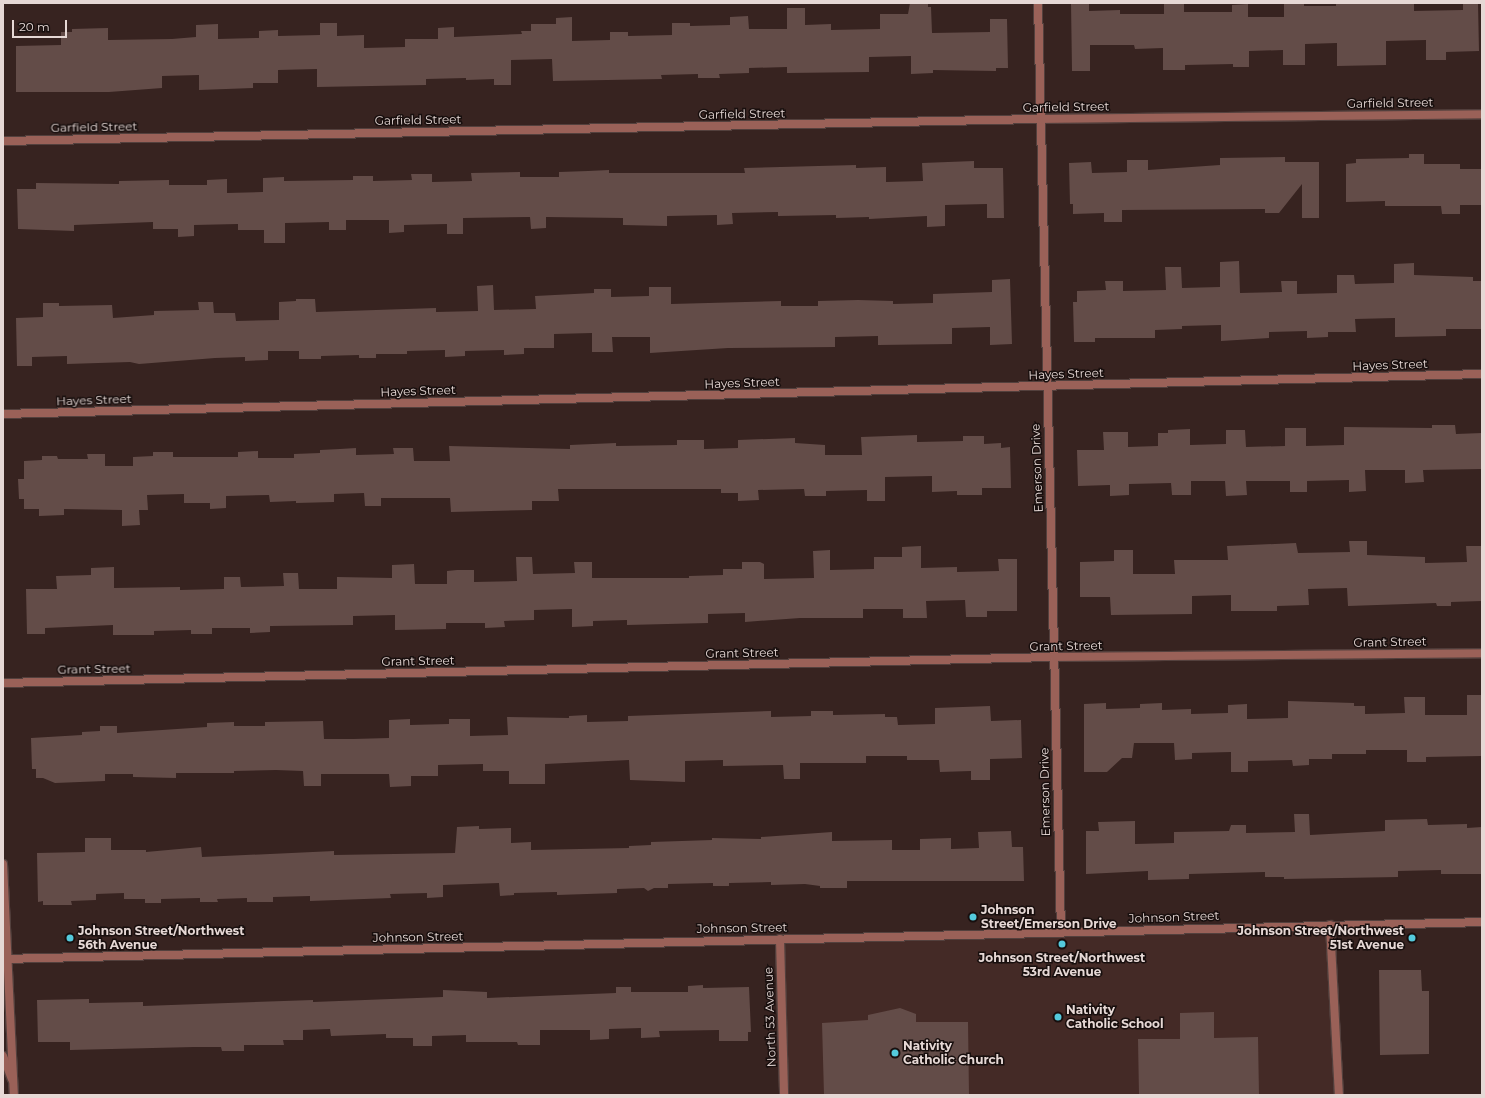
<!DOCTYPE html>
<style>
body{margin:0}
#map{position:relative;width:1485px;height:1098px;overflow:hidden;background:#372320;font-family:Montserrat,sans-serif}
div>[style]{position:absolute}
.built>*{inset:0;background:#442a26;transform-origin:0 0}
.building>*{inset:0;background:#634c48}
.roads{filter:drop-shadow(1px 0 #53403d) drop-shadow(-1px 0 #53403d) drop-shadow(0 1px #53403d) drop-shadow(0 -1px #53403d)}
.minor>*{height:8px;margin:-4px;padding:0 4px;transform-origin:4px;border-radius:4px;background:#9a6158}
.tertiary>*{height:8px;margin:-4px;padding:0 4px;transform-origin:4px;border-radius:4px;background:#9a6158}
.dots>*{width:11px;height:11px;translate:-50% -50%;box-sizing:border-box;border:2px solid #180f0e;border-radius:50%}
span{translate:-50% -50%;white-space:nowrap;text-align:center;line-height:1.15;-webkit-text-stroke:3px #180f0e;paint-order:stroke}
.street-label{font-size:12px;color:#e6d8d5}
.poi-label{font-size:12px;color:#e6d8d5;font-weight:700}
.left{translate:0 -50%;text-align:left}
.right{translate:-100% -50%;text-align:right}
.frame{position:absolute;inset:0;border:4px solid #e6d8d5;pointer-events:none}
.scale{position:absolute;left:12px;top:20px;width:55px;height:18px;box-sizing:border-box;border:2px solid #e6d8d5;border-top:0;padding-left:5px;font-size:12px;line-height:14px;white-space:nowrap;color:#e6d8d5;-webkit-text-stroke:3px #180f0e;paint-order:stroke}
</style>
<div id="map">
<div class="built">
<i style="left:1330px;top:925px;width:170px;height:550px;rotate:88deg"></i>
</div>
<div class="building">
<i style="clip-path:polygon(910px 3px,928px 3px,928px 7px,931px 7px,932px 33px,990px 32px,990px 19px,1007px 19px,1008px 68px,996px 68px,996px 71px,933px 70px,933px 73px,911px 74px,911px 56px,869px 57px,869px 72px,787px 73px,787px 67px,749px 68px,749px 73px,719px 74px,720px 78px,698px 78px,698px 74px,661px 75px,662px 79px,553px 81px,552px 59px,511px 60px,511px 85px,494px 85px,494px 79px,466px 80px,466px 78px,426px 79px,426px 85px,317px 87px,317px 69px,278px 70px,278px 83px,253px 83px,253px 88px,199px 90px,199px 75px,162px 76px,162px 88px,109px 92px,16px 92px,16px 46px,61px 45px,61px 32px,72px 32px,72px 29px,108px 28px,108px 40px,172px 39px,196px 37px,196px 25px,218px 24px,218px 39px,259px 38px,259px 31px,278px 30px,278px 36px,320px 35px,320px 23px,337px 23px,337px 36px,364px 35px,364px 48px,405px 47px,405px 39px,438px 39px,438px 28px,454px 27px,454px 37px,522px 34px,521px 31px,531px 31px,531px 24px,556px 24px,556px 18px,572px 17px,572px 41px,610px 40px,610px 32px,628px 32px,628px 36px,672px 35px,672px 23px,690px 23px,690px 26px,730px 25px,730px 17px,748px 16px,749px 29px,787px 29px,787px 8px,805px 8px,805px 25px,831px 24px,831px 30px,880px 29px,880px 14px,908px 14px)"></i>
<i style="clip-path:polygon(1071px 3px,1089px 3px,1089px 11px,1120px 10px,1120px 14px,1164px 14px,1164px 3px,1184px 3px,1184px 12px,1232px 12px,1232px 5px,1248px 4px,1248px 17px,1284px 17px,1284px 3px,1304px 3px,1304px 6px,1336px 6px,1336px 3px,1414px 4px,1414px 11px,1463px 10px,1463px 3px,1478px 3px,1479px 51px,1446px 52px,1446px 60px,1426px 60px,1426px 40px,1386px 41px,1386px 65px,1337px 66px,1337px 43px,1305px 44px,1305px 65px,1283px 65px,1283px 50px,1249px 51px,1249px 67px,1233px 67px,1233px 64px,1185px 65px,1185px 70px,1163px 70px,1163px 48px,1135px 49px,1134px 45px,1090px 45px,1090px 71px,1072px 71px)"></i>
<i style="clip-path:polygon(1409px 154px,1424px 154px,1424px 164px,1460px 164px,1460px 169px,1482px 169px,1482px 205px,1460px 205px,1460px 214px,1442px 214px,1441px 206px,1385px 206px,1385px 201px,1346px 202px,1346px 164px,1356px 163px,1356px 159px,1409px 158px)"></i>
<i style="clip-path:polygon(1285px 157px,1285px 162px,1319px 162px,1319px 218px,1302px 218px,1302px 184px,1279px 213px,1265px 213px,1265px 209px,1122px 210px,1122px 222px,1104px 222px,1104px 213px,1073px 214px,1073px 204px,1070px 204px,1069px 163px,1091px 162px,1092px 173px,1127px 172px,1127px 160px,1148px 160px,1148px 170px,1220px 165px,1220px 158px)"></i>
<i style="clip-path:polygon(974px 161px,974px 168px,1003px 168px,1004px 218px,987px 218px,987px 204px,945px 205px,945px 226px,927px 227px,927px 216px,869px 219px,869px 217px,836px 218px,836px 215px,778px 216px,778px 212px,732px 213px,733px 224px,717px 225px,717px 215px,667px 216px,667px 226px,623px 225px,623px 218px,546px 217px,546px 228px,531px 229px,530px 217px,463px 218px,463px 234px,447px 234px,447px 224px,404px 225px,404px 232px,389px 233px,389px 220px,346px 220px,346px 230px,329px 230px,329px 222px,285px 223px,285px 243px,264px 243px,264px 230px,238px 230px,238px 224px,194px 225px,194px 236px,178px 237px,178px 229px,153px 229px,153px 222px,74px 225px,74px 231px,18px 229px,17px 189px,36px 189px,36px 183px,119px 184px,119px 181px,169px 180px,169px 185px,207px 185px,207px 180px,227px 179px,227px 193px,263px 192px,263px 178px,284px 177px,284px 181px,353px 180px,353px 176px,373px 176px,373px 181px,412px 180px,411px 174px,432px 174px,432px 182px,472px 181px,471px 173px,520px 172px,520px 177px,559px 177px,559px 172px,588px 171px,609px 170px,609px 173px,745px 173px,744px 168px,856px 165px,856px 168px,886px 167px,886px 182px,923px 181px,922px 163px)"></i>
<i style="clip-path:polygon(1239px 261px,1240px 293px,1282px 292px,1281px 281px,1297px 281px,1297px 294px,1337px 293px,1337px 275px,1354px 275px,1355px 284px,1394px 283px,1394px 264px,1414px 263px,1414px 275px,1473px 277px,1473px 281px,1482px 281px,1482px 329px,1446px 329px,1446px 336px,1395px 337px,1395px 318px,1355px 319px,1356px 332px,1328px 332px,1328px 337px,1307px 338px,1307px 331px,1269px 332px,1269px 338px,1221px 341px,1221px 325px,1182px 326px,1182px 329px,1155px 330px,1155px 338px,1095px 338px,1095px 342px,1074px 342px,1073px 302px,1077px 302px,1077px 291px,1106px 290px,1105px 281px,1123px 281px,1123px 291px,1166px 290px,1165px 267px,1181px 267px,1182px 288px,1220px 287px,1220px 262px)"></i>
<i style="clip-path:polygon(1010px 279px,1012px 344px,990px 345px,990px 327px,952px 328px,952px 344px,878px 345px,878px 336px,835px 337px,835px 347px,728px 348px,650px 353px,650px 337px,612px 337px,613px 352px,592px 352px,592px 333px,554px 334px,554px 348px,524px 348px,524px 354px,504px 355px,504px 350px,465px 351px,465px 356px,445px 357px,445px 350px,407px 351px,407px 354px,376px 354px,376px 358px,359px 358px,359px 355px,321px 356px,321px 359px,299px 359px,299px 351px,268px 351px,268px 360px,245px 361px,245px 357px,215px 358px,139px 364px,130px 362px,67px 364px,67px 356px,32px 357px,32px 366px,17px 366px,16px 318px,43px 317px,43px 303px,59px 303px,59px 306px,112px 305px,113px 318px,154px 315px,154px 311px,199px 310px,198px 302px,213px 302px,214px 313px,235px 313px,236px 321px,279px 320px,279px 302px,296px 301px,296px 299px,315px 299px,316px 312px,436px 308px,436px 312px,478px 311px,477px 286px,493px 285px,494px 310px,536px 309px,535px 296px,594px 293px,594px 289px,611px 289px,611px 297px,649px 296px,649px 287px,671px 287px,671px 304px,781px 301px,781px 306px,818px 306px,818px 301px,858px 300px,893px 301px,893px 304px,933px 303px,933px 294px,992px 292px,992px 280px)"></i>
<i style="clip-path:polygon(1432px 425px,1455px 425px,1456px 434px,1482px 433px,1482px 469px,1423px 470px,1424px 482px,1405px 483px,1405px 470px,1365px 470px,1366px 491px,1349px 492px,1349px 480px,1307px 481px,1307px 492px,1290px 492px,1290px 481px,1246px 481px,1247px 495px,1226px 496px,1225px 481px,1191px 481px,1191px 495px,1172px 495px,1171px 483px,1129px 484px,1129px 495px,1110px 496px,1110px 485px,1078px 486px,1077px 450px,1104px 450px,1103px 432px,1128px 432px,1128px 447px,1158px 446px,1158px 433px,1168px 433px,1168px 430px,1190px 429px,1190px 445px,1226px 444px,1226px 430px,1245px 430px,1246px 447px,1285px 446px,1285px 428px,1306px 428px,1306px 446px,1344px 445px,1344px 427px,1432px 428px)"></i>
<i style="clip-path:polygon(917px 435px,917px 442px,963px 441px,963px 436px,984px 436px,984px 444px,1001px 443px,1001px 448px,1010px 447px,1011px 488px,982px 488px,982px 495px,957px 495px,957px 491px,932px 492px,932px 476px,885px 477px,885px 501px,867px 501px,867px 490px,826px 491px,826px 496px,805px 496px,804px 489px,758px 490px,759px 500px,738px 501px,738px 493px,721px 493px,721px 489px,558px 489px,559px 501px,532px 501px,532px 510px,451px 512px,450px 498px,381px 498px,381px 506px,365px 506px,364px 493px,334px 494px,334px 502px,296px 503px,296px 501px,270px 502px,269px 495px,226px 496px,226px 508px,210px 509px,210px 503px,184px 503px,184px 494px,147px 495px,148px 510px,139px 510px,140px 525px,122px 526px,122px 510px,64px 509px,64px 515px,39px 516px,39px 509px,24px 509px,24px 499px,19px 499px,18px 479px,24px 479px,24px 461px,42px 460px,42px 456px,57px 456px,58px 459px,88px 459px,87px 454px,105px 454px,105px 466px,133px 466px,133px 457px,153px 456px,153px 452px,173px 452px,173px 457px,238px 457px,238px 452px,258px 451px,258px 458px,294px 458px,294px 454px,320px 453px,320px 450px,340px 449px,356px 448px,356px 455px,394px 454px,393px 448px,413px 448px,414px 461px,450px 461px,449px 446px,570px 449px,570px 445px,616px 443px,616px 446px,677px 445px,677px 440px,704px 440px,704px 449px,738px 448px,738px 440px,795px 438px,795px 443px,825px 445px,825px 455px,862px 455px,861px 437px)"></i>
<i style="clip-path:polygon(1349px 541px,1367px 541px,1367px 555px,1425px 557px,1425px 563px,1467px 562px,1466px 546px,1482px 546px,1482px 601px,1451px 602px,1451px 606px,1437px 606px,1436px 603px,1348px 606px,1347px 588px,1308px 589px,1309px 605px,1277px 606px,1277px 611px,1231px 611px,1231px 595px,1192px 596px,1192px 614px,1111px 615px,1110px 597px,1080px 597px,1080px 562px,1114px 561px,1114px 550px,1133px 550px,1133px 574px,1175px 574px,1174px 560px,1228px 560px,1227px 546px,1296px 543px,1298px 553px,1350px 552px)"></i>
<i style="clip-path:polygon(921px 546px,921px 568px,957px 567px,957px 572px,999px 571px,998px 559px,1017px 559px,1017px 611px,987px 611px,987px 617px,966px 617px,965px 600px,926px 601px,927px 618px,903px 618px,903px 609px,863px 609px,863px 618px,800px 618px,745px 622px,745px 613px,708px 614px,708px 623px,627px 625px,627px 620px,593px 621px,593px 626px,572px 627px,572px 609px,534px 610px,534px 620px,504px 621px,505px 627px,485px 628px,485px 623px,446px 623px,446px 629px,395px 630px,395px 615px,353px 616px,353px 625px,270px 626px,270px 632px,250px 633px,250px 628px,212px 628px,212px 634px,191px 634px,191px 630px,154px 631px,154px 635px,113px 635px,113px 625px,45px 628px,45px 634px,27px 634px,26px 589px,57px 589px,56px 576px,91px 575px,91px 568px,114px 567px,114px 588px,180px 587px,180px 590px,224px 589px,224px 577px,240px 577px,241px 587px,284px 586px,283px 573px,298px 573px,299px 589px,337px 589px,337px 577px,392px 578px,392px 565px,414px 564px,415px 584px,447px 584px,447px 571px,457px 570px,474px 570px,474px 582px,517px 581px,516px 557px,532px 557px,533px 574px,575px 573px,574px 562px,592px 562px,592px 578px,689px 578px,689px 576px,723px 575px,723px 569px,742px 569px,742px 562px,760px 562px,764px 564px,764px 579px,814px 578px,813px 551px,830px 550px,830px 570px,874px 569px,874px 557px,902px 557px,902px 547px)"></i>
<i style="clip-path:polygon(1467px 695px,1482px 695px,1482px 756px,1426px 757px,1426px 762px,1407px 762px,1407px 750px,1366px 750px,1366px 754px,1332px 754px,1332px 759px,1309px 759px,1309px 765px,1293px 766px,1292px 760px,1248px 761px,1248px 772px,1231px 772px,1231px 752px,1192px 753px,1192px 759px,1175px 760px,1174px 743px,1134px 743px,1132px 758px,1122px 758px,1107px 772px,1084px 772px,1084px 704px,1106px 703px,1106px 709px,1140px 708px,1140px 704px,1162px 703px,1162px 710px,1191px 709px,1191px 714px,1228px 713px,1228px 705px,1247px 704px,1247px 719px,1288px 718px,1288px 701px,1354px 703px,1354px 706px,1365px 706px,1365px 714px,1405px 713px,1404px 697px,1425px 697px,1425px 715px,1467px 715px)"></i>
<i style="clip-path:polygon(990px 706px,991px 721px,1021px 720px,1022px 758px,990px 759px,990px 780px,971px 780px,971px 771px,940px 772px,939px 760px,907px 760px,907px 756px,866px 756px,866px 763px,800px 763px,800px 779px,784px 779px,783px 765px,723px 766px,723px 760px,685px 761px,685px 782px,630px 780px,629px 760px,545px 764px,545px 784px,509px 784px,509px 771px,483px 771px,483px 764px,438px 765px,438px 776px,411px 776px,411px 786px,390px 787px,389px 774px,321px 774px,321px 786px,304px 786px,303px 771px,276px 770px,234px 771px,234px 773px,176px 773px,176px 778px,133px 777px,133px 774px,105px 774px,105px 781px,55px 783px,43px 778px,36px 778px,36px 769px,32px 769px,31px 738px,82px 735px,82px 732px,100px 731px,100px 726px,117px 726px,117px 733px,207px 727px,207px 723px,234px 722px,234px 726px,265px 726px,265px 722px,323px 721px,324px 739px,353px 739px,389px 738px,389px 720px,410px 719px,410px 725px,449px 724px,449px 719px,470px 719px,470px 736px,508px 735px,507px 717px,569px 718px,569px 716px,587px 715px,587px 722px,628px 721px,628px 716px,771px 711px,771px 717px,811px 716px,811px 711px,833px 711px,833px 715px,885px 714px,885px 717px,897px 717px,898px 725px,935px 724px,935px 708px)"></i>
<i style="clip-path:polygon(1294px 814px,1309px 814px,1310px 835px,1385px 831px,1385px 820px,1427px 819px,1428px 825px,1467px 824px,1467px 828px,1482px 827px,1482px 874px,1441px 874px,1441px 870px,1398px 871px,1398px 877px,1284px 879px,1284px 877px,1265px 877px,1265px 872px,1189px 874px,1189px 879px,1148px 880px,1148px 871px,1086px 874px,1086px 831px,1099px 831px,1098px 822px,1135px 821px,1135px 844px,1174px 843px,1174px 832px,1229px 831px,1231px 825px,1246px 825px,1246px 833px,1295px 832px)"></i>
<i style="clip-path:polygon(479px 826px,479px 829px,511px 828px,511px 843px,531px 842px,531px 850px,629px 848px,629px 846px,651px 845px,651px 842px,712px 840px,712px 838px,761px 839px,761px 837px,832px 832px,832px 841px,892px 840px,892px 850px,920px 850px,920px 839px,951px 838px,951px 849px,979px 848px,978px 832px,1011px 831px,1012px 847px,1023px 847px,1024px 881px,847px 881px,847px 888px,820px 888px,820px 886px,805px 884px,771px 885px,771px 882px,729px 883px,729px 886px,713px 886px,713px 883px,668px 884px,668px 888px,654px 888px,648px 891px,644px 888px,617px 889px,617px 893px,557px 895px,557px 892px,514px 893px,514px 895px,500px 896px,499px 883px,443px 885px,443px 897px,427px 898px,427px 893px,390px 894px,391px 898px,310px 901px,310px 896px,273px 897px,273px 902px,247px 902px,247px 898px,217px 899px,218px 902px,200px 902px,200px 898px,161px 899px,161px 903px,145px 903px,145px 899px,124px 899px,124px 893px,96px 894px,96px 900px,71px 901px,72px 905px,43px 905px,43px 901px,38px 902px,37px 853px,85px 852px,85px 838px,111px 838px,111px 850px,146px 850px,146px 852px,201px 847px,202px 857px,334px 851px,334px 855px,455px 853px,457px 827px)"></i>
<i style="clip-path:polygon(1379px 970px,1421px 970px,1422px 991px,1429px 991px,1429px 1054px,1380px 1055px)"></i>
<i style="clip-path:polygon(703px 985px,703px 988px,749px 987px,751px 1032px,748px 1032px,748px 1041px,719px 1041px,719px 1030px,659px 1031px,660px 1037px,641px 1038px,641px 1028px,609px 1029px,609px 1039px,590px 1040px,590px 1030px,540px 1030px,540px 1045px,518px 1045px,517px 1042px,466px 1042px,466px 1035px,432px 1036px,432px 1046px,413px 1046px,413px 1038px,386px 1038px,386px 1034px,331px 1036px,330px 1029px,303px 1030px,303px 1040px,283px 1040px,284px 1045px,244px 1045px,244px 1051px,222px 1051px,221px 1047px,194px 1047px,70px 1050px,70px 1042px,38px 1042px,37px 1000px,89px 999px,89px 1003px,143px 1002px,143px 1006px,313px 1000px,313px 1002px,443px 997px,443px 990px,487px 992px,487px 998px,616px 993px,616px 987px,631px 987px,631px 992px,688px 992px,688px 986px)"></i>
<i style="clip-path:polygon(900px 1008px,916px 1014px,916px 1022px,968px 1022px,969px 1095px,824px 1095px,822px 1023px,868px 1020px,868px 1015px)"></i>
<i style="clip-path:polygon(1214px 1012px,1214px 1038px,1258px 1037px,1259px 1095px,1139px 1095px,1138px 1039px,1180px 1039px,1180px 1013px)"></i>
</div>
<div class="roads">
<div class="minor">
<i style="left:1038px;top:3px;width:930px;rotate:88.58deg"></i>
<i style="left:3px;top:141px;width:1037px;rotate:-1.22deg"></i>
<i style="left:1040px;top:119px;width:442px;rotate:-0.6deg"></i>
<i style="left:3px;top:414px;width:1480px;rotate:-1.55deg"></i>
<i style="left:3px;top:683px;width:1051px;rotate:-1.42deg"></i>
<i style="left:1054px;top:657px;width:428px;rotate:-0.5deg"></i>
<i style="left:1330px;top:925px;width:170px;rotate:87deg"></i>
<i style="left:780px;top:939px;width:156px;rotate:88.5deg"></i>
<i style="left:3px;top:1056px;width:25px;rotate:69deg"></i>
</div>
<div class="tertiary">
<i style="left:3px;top:864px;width:231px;rotate:87.3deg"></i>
<i style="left:3px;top:959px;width:1479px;rotate:-1.43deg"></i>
</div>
</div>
<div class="dots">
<i style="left:973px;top:917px;background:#54cadc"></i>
<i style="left:70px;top:938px;background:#54cadc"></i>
<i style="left:1412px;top:938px;background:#54cadc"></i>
<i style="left:1062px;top:944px;background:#54cadc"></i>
<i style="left:1058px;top:1017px;background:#54cadc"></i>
<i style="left:895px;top:1053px;background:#54cadc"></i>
</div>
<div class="street-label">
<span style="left:1390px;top:103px;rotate:-1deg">Garfield Street</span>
<span style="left:1066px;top:107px;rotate:-1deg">Garfield Street</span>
<span style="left:742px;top:114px;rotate:-1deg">Garfield Street</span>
<span style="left:418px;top:120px;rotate:-1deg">Garfield Street</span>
<span style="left:94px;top:127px;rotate:-1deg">Garfield Street</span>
<span style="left:1390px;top:365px;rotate:-2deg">Hayes Street</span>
<span style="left:1066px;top:374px;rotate:-2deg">Hayes Street</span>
<span style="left:742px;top:383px;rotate:-2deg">Hayes Street</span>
<span style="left:418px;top:391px;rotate:-2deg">Hayes Street</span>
<span style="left:94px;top:400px;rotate:-2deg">Hayes Street</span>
<span style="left:1037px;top:468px;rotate:-92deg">Emerson Drive</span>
<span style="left:1390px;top:642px;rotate:-1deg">Grant Street</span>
<span style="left:1066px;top:646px;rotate:-1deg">Grant Street</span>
<span style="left:742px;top:653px;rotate:-1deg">Grant Street</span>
<span style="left:418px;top:661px;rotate:-1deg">Grant Street</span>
<span style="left:94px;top:669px;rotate:-1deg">Grant Street</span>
<span style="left:1045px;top:792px;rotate:-91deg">Emerson Drive</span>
<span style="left:1174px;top:917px;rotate:-2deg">Johnson Street</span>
<span style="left:742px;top:928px;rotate:-1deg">Johnson Street</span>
<span style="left:418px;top:937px;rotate:-1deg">Johnson Street</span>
<span style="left:770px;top:1017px;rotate:-92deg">North 53 Avenue</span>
</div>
<div class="poi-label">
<span class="left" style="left:981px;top:917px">Johnson<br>Street/Emerson Drive</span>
<span class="left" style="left:78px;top:938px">Johnson Street/Northwest<br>56th Avenue</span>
<span class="right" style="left:1404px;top:938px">Johnson Street/Northwest<br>51st Avenue</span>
<span style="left:1062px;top:965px">Johnson Street/Northwest<br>53rd Avenue</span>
<span class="left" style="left:1066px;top:1017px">Nativity<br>Catholic School</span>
<span class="left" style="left:903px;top:1053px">Nativity<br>Catholic Church</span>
</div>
<div class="frame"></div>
<div class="scale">20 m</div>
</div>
